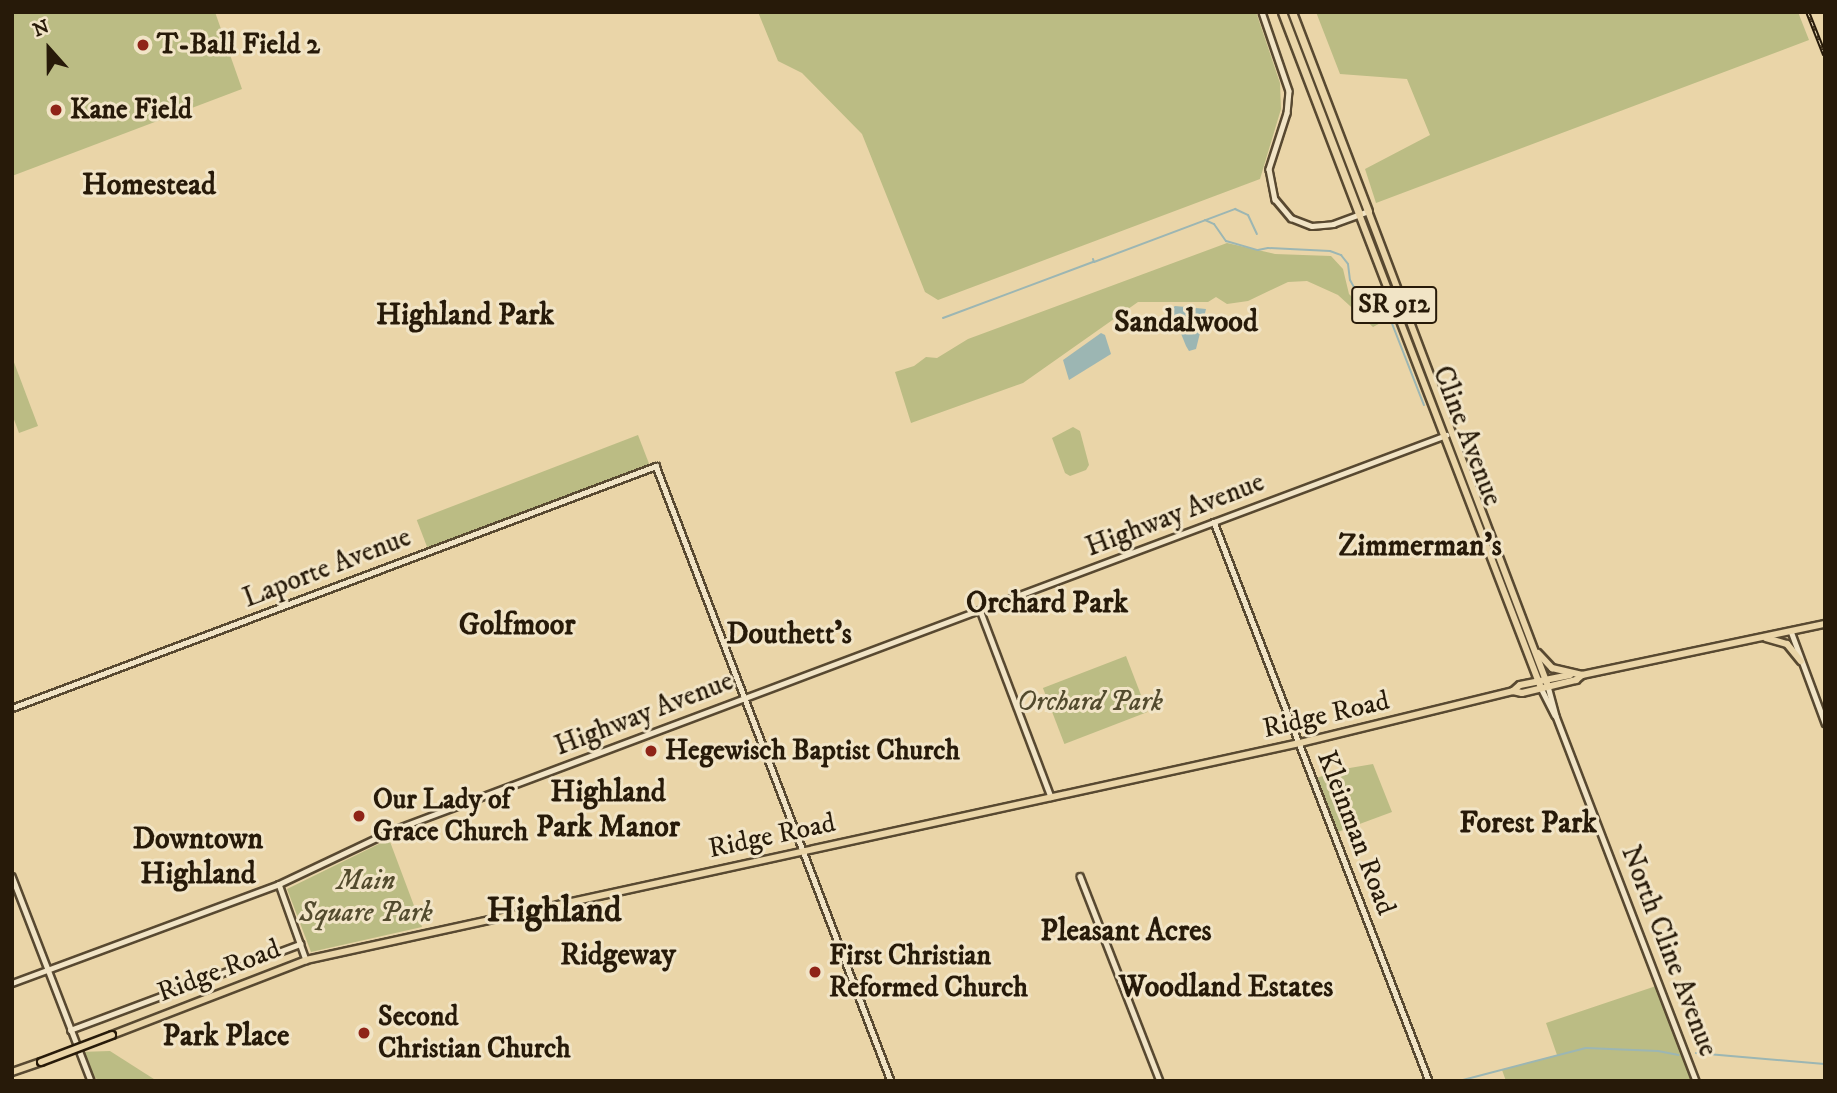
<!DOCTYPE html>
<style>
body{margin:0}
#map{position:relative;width:1837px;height:1093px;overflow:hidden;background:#ead5a8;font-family:"IM FELL DW Pica",serif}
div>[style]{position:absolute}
.green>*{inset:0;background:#bbbc84;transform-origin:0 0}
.water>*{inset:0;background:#9cb6b3}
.stream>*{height:2px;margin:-1px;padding:0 1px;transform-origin:1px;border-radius:1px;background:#9cb6b3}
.roads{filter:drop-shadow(2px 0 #584931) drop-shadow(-2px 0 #584931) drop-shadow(0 2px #584931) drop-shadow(0 -2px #584931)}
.minor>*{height:4.5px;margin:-2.25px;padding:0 2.25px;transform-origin:2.25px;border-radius:2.25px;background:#f1e4c6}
.major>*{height:6px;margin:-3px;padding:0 3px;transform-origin:3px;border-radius:3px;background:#ead5a8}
.highway>*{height:7px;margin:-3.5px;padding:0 3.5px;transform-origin:3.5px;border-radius:3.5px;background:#ead5a8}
.rail>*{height:4.5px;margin-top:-2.25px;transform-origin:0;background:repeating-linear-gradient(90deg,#f1e4c6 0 5px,#271a09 0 10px);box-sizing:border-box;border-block:2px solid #271a09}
.bridges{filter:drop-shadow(2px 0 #271a09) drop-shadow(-2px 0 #271a09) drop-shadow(0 2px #271a09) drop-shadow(0 -2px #271a09)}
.major-bridge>*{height:6px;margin:-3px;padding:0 3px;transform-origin:3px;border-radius:3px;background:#ead5a8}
.dots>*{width:19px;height:19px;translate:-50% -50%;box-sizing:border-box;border:4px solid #f1e4c6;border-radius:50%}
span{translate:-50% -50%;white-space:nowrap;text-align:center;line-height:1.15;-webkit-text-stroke:6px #f1e4c6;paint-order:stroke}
.shield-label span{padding:2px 5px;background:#f1e4c6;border:2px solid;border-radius:5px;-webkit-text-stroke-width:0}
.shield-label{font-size:26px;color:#271a09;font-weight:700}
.poi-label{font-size:28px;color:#271a09;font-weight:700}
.left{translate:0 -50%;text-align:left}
.street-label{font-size:28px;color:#271a09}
.park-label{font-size:28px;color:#534b2e;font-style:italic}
.neighbourhood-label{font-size:30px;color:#271a09;font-weight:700}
.district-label{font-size:35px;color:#271a09;font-weight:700}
.frame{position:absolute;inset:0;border:14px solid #271a09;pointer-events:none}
.north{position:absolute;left:14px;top:14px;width:70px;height:70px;-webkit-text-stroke:5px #f1e4c6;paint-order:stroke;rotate:339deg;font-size:19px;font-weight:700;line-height:28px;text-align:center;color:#271a09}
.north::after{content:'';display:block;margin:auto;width:24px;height:32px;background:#271a09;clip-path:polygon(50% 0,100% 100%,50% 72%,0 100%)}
</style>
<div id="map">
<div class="green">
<i style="clip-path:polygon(12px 12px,215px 12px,242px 89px,12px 176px)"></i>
<i style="clip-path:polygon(758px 12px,1256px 12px,1280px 83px,1281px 109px,1260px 179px,938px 300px,925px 292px,862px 134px,802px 73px,778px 61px)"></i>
<i style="clip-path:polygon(1316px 12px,1798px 12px,1809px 40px,1376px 203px,1365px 169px,1430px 135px,1407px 79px,1340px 74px)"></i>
<i style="clip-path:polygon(1227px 243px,1275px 254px,1331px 256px,1343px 269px,1349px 294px,1357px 302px,1367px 304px,1382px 300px,1390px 318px,1373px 327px,1338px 295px,1307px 281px,1288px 282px,1248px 301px,1227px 304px,1216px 297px,1208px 302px,1138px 302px,1023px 383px,911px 423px,895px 372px,914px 366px,926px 357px,937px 358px,968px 339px)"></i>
<i style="clip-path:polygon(12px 357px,38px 426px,19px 433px,12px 414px)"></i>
<i style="clip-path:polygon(1073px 427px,1080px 431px,1089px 465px,1086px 470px,1070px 476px,1065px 473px,1052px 438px)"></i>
<i style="left:638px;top:435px;width:33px;height:237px;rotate:69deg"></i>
<i style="left:1126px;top:656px;width:60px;height:89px;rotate:69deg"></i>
<i style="clip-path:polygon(1373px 764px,1392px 812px,1338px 832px,1317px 778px,1338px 770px)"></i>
<i style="clip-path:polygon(389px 839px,422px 927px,311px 952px,287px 889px)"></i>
<i style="clip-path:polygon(1659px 985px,1696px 1081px,1506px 1081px,1502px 1070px,1557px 1055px,1546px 1023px)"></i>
<i style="clip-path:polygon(110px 1051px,157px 1081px,100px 1081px,88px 1073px,79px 1052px)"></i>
</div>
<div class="water">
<i style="clip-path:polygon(1175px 306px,1206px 309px,1196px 349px,1189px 351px,1186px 346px,1171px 309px)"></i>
<i style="clip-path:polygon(1101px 333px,1105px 335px,1111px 354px,1069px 380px,1063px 360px)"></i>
</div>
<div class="stream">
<i style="left:1205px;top:220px;width:10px;rotate:24deg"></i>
<i style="left:1214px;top:224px;width:21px;rotate:55deg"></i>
<i style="left:1226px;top:241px;width:33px;rotate:16deg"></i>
<i style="left:1258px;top:250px;width:10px;rotate:-11deg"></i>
<i style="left:1268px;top:248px;width:62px;rotate:2.8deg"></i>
<i style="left:1330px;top:251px;width:12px;rotate:20deg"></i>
<i style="left:1341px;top:255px;width:11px;rotate:52deg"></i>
<i style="left:1348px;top:264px;width:16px;rotate:83deg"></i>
<i style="left:1350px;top:280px;width:13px;rotate:61deg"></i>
<i style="left:1356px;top:291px;width:13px;rotate:32deg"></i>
<i style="left:1367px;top:298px;width:15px"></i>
<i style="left:1382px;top:298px;width:115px;rotate:68.6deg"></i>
<i style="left:1093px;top:259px;width:3px;rotate:72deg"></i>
<i style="left:1094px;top:262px;width:151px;rotate:-20.6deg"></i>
<i style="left:1235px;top:209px;width:14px;rotate:25deg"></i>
<i style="left:1248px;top:215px;width:21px;rotate:65deg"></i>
<i style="left:943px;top:318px;width:160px;rotate:-20.5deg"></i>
<i style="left:1696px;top:1053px;width:129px;rotate:4.9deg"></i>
<i style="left:1459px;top:1081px;width:131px;rotate:-14.6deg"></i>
<i style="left:1586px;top:1048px;width:72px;rotate:2.4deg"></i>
<i style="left:1658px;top:1051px;width:21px;rotate:11deg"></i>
</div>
<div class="roads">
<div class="minor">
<i style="left:1262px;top:12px;width:83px;rotate:71.1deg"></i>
<i style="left:1289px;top:91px;width:22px;rotate:95deg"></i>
<i style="left:1287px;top:113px;width:59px;rotate:107.8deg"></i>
<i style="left:1269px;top:169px;width:31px;rotate:79deg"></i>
<i style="left:1275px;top:199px;width:25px;rotate:50deg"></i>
<i style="left:1291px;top:218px;width:22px;rotate:21deg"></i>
<i style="left:1312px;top:226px;width:21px;rotate:-5deg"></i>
<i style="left:1333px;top:224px;width:37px;rotate:-20deg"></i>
<i style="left:1214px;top:522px;width:599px;rotate:68.96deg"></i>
<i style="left:980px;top:610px;width:200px;rotate:69.2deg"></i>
<i style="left:1791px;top:631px;width:98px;rotate:69.7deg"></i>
<i style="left:1548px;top:686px;width:31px;rotate:75deg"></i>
<i style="left:1556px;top:716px;width:391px;rotate:69deg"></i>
<i style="left:1541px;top:688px;width:30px;rotate:63deg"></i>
<i style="left:12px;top:708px;width:688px;rotate:-20.6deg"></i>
<i style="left:656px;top:466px;width:658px;rotate:69.09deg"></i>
<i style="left:12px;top:876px;width:220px;rotate:68.9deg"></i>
<i style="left:1080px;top:876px;width:220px;rotate:68.7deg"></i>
<i style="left:279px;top:884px;width:81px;rotate:70.4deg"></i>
<i style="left:12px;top:983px;width:285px;rotate:-20.3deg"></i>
<i style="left:279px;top:884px;width:126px;rotate:-25.3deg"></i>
<i style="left:393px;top:830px;width:1125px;rotate:-20.56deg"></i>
<i style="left:70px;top:1030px;width:246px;rotate:-20.5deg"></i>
</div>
<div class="major">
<i style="left:1368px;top:211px;width:508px;rotate:69.25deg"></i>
<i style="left:1359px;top:214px;width:508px;rotate:68.99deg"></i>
<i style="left:1766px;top:638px;width:22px;rotate:16deg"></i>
<i style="left:1787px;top:644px;width:22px;rotate:51deg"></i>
<i style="left:1538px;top:653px;width:21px;rotate:47deg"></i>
<i style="left:1552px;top:668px;width:31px;rotate:13deg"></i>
<i style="left:1582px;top:675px;width:248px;rotate:-11.9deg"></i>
<i style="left:1513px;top:691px;width:9px;rotate:-41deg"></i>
<i style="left:1520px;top:685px;width:51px;rotate:-11.3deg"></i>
<i style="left:112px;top:1035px;width:208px;rotate:-21.1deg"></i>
<i style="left:306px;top:960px;width:1017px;rotate:-12.32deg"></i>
<i style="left:1300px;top:743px;width:219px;rotate:-13.7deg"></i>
<i style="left:1513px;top:691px;width:9px;rotate:13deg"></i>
<i style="left:1522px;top:693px;width:56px;rotate:-13.5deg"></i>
<i style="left:1576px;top:680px;width:8px;rotate:-40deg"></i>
<i style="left:12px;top:1072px;width:31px;rotate:-19deg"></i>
</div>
<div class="highway">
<i style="left:1282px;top:12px;width:216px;rotate:69.1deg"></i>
<i style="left:1292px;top:12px;width:213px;rotate:69.1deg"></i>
</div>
</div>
<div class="rail">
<i style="left:1808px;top:12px;width:46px;rotate:68.4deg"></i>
</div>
<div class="bridges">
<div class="major-bridge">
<i style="left:41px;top:1062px;width:76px;rotate:-20.8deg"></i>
</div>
</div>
<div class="dots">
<i style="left:143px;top:45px;background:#8f2418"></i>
<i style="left:56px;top:110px;background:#8f2418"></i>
<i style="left:651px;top:751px;background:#8f2418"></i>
<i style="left:359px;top:816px;background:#8f2418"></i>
<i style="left:815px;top:972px;background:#8f2418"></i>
<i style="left:364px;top:1033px;background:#8f2418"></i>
</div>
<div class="shield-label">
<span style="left:1394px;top:305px">SR 912</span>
</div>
<div class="poi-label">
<span class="left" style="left:157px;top:45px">T-Ball Field 2</span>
<span class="left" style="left:70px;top:110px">Kane Field</span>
<span class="left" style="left:665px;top:751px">Hegewisch Baptist Church</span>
<span class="left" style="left:373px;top:816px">Our Lady of<br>Grace Church</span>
<span class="left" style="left:829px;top:972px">First Christian<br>Reformed Church</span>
<span class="left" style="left:378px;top:1033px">Second<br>Christian Church</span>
</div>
<div class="street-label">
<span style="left:1467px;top:436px;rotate:69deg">Cline Avenue</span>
<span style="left:1175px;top:515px;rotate:-21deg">Highway Avenue</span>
<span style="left:327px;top:568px;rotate:-21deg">Laporte Avenue</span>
<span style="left:644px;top:714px;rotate:-21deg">Highway Avenue</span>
<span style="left:1326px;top:715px;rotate:-13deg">Ridge Road</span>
<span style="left:1356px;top:833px;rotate:69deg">Kleinman Road</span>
<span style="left:772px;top:836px;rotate:-12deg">Ridge Road</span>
<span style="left:1669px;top:951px;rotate:69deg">North Cline Avenue</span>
<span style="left:219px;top:971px;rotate:-21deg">Ridge Road</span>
</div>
<div class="park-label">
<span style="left:1090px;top:702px">Orchard Park</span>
<span style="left:366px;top:897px">Main<br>Square Park</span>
</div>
<div class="neighbourhood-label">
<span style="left:149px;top:186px">Homestead</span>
<span style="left:465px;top:316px">Highland Park</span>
<span style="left:1186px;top:323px">Sandalwood</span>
<span style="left:1420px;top:547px">Zimmerman's</span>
<span style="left:1047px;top:604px">Orchard Park</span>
<span style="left:517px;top:626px">Golfmoor</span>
<span style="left:789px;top:635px">Douthett's</span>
<span style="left:608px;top:810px">Highland<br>Park Manor</span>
<span style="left:1528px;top:824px">Forest Park</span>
<span style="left:198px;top:857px">Downtown<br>Highland</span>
<span style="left:1126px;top:932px">Pleasant Acres</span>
<span style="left:618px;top:956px">Ridgeway</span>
<span style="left:1226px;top:988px">Woodland Estates</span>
<span style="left:226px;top:1037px">Park Place</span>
</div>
<div class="district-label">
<span style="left:554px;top:911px">Highland</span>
</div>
<div class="frame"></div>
<div class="north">N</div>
</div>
